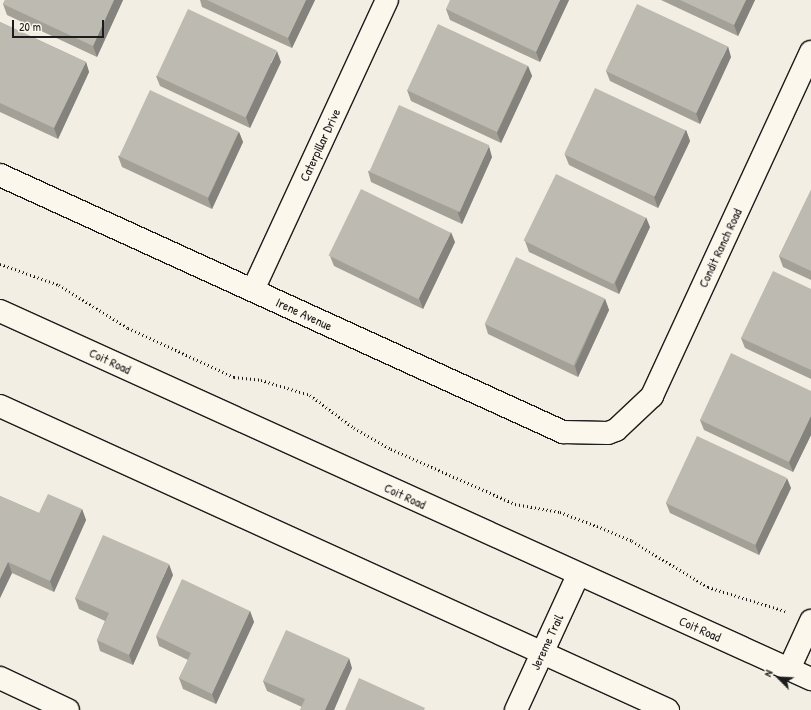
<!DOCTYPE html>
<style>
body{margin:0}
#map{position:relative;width:811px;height:710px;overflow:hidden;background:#f2eee4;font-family:"Patrick Hand",sans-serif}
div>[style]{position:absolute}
.path>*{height:2.5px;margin-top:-1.25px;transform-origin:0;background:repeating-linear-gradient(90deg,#1c1c1c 0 1px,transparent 0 4px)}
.roads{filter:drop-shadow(1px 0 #1c1c1c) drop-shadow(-1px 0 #1c1c1c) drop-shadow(0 1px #1c1c1c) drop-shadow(0 -1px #1c1c1c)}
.minor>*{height:22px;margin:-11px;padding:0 11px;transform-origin:11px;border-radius:11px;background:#fbf7ec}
.major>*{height:22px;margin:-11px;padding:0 11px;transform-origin:11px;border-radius:11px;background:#fbf7ec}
.wall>*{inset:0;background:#a3a098}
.shaded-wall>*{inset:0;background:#84827c}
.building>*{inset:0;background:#bdbab1;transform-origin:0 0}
span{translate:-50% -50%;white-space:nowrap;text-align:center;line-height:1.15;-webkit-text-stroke:3px #fbf7ec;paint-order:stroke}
.street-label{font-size:13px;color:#1c1c1c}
.north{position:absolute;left:759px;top:658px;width:40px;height:40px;-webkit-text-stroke:3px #fbf7ec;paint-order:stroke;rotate:294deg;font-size:11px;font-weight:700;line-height:16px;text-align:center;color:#1c1c1c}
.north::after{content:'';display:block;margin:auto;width:14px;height:18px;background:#1c1c1c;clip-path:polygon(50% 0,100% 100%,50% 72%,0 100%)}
.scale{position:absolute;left:12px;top:20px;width:92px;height:18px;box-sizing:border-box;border:2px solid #1c1c1c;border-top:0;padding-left:5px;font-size:12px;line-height:14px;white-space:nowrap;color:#1c1c1c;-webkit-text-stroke:3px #fbf7ec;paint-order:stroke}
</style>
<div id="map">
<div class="path">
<i style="left:0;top:264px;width:63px;rotate:19.6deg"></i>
<i style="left:59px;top:285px;width:81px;rotate:31.9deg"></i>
<i style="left:128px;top:328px;width:117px;rotate:24.8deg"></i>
<i style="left:234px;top:377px;width:27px;rotate:6deg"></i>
<i style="left:261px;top:380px;width:51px;rotate:17deg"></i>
<i style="left:310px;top:395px;width:55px;rotate:36.9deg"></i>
<i style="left:354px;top:428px;width:43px;rotate:29.6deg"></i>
<i style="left:391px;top:449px;width:136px;rotate:23.9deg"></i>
<i style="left:515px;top:504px;width:46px;rotate:10.1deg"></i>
<i style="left:560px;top:512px;width:40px;rotate:21deg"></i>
<i style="left:597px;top:526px;width:38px;rotate:23deg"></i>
<i style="left:632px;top:541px;width:89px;rotate:31.2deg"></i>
<i style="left:708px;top:587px;width:81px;rotate:17.3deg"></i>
</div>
<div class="roads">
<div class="minor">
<i style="left:0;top:175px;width:619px;rotate:24.54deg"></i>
<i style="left:563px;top:432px;width:45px;rotate:1.3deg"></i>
<i style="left:608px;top:433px;width:9px;rotate:-21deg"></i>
<i style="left:616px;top:430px;width:50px;rotate:-43.4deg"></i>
<i style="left:652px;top:396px;width:379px;rotate:-65.2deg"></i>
<i style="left:253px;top:290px;width:319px;rotate:-65.2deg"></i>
<i style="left:789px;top:669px;width:53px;rotate:-65.4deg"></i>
<i style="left:0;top:678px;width:75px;rotate:25.2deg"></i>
<i style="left:516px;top:710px;width:149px;rotate:-65.3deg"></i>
</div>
<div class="major">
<i style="left:0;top:311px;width:891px;rotate:24.41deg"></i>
<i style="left:0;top:406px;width:734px;rotate:24.47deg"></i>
</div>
</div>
<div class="wall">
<i style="clip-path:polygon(5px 0,123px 0,97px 57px,7px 15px,3px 4px)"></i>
<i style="clip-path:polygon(200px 0,315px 0,292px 48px,202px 7px)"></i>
<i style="clip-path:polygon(569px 0,540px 62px,450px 20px,446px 9px)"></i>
<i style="clip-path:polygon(661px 0,755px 0,738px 36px)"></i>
<i style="clip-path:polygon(0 22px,86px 62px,89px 72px,58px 139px,0 112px)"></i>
<i style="clip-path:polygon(731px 57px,700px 124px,610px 81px,606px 71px)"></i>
<i style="clip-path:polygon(281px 62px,250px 128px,160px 86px,156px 76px)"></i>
<i style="clip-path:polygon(528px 66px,532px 76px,501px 143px,411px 101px,407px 90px)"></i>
<i style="clip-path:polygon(686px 130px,690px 141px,658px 208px,569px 165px,565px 155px)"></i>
<i style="clip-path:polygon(239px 132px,243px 142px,212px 209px,122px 167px,118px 156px)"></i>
<i style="clip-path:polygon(492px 157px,462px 224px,371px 182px,368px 171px)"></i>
<i style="clip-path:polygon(811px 190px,811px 280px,783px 267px,779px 256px)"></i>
<i style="clip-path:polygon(650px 227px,619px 294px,529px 252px,525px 241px)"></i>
<i style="clip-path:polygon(455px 242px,423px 309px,334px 266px,330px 256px)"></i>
<i style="clip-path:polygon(811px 289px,811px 379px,745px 348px,741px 338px)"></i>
<i style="clip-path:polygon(605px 299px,609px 310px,578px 377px,488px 334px,485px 324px)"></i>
<i style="clip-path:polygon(811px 391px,811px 435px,793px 472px,704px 430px,700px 420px)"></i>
<i style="clip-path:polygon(791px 488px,759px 555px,670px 513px,666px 503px)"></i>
<i style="clip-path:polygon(0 496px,39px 513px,82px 509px,86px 520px,54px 592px,12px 573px,0 598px)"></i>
<i style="clip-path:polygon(173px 575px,133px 665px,100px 651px,97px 640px,105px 621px,79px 609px,75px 598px)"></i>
<i style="clip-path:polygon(250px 611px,254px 622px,216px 704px,183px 689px,179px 678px,188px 660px,159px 646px,156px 636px)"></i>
<i style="clip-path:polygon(352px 668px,334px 710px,300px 710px,302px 707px,267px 691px,263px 681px)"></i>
</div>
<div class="shaded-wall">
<i style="clip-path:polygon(114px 0,123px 0,97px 57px,93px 46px)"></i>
<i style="clip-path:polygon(306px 0,315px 0,292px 48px,288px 38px)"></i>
<i style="clip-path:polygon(560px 0,569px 0,540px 62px,536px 52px)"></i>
<i style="clip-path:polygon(746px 0,755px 0,738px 36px,734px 25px)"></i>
<i style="clip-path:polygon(728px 46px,731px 57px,700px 124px,696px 113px)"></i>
<i style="clip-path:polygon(277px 51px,281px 62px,250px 128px,246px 117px)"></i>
<i style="clip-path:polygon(86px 62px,89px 72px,58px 139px,54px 128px)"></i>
<i style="clip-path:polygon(528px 66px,532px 76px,501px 143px,497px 133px)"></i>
<i style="clip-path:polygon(686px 130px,690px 141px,658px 208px,654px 197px)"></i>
<i style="clip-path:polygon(239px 132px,243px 142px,212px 209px,208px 199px)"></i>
<i style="clip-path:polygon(489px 146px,492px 157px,462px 224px,458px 213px)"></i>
<i style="clip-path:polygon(646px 217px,650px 227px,619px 294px,615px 283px)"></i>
<i style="clip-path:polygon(451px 232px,455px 242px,423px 309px,419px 298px)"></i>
<i style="clip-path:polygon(605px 299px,609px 310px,578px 377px,575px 366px)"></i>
<i style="clip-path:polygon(811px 416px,811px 435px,793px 472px,789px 462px)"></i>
<i style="clip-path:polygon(787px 478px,791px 488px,759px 555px,755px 544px)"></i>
<i style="clip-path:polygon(82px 509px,86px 520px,54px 592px,50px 581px)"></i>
<i style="clip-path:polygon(8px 562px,12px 573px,0 598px,0 579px)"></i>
<i style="clip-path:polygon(169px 564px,173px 575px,133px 665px,129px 655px)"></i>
<i style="clip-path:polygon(250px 611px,254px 622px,216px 704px,212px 694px)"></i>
<i style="clip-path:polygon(349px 658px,352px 668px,334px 710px,325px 710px)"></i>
</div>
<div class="building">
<i style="clip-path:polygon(5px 0,114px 0,93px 46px,3px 4px)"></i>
<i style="clip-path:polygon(207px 0,306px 0,288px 38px)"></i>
<i style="clip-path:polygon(450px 0,560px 0,536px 52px,446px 9px)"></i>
<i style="clip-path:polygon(680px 0,746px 0,734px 25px)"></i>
<i style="left:637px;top:4px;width:100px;height:74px;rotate:25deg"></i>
<i style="left:188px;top:9px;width:98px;height:74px;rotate:25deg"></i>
<i style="clip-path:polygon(0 22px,86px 62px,54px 128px,0 103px)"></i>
<i style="left:438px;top:24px;width:99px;height:73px;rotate:25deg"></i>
<i style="left:595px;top:88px;width:100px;height:73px;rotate:25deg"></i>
<i style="left:150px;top:90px;width:98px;height:73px;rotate:25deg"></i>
<i style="left:399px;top:105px;width:99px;height:73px;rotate:24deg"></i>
<i style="left:556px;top:174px;width:100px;height:74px;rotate:26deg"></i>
<i style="left:361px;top:189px;width:100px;height:74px;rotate:26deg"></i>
<i style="clip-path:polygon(811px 190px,811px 271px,779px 256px)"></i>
<i style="left:516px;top:257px;width:98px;height:74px;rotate:25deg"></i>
<i style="clip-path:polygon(773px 271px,811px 289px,811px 370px,741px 338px)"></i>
<i style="clip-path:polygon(731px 353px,811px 391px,811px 416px,789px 462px,700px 420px)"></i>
<i style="left:697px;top:436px;width:99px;height:74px;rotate:25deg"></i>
<i style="clip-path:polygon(48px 494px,82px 509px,50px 581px,8px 562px,0 579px,0 496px,39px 513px)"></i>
<i style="clip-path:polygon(103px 535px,169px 564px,129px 655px,97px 640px,109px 613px,75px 598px)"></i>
<i style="clip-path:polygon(182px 579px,250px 611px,212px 694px,179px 678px,191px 653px,156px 636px)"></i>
<i style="clip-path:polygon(286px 630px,349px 658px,325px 710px,300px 710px,305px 699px,263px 681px)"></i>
<i style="clip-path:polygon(359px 678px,425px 708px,424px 710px,345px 710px)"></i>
</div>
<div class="street-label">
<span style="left:320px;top:145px;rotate:-65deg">Caterpillar Drive</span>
<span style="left:720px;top:248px;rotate:-65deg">Condit Ranch Road</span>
<span style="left:304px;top:314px;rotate:25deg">Irene Avenue</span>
<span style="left:110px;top:361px;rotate:25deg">Coit Road</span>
<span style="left:405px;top:496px;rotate:25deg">Coit Road</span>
<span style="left:700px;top:629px;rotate:24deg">Coit Road</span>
<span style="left:547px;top:642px;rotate:-65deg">Jereme Trail</span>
</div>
<div class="north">N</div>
<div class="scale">20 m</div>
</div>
